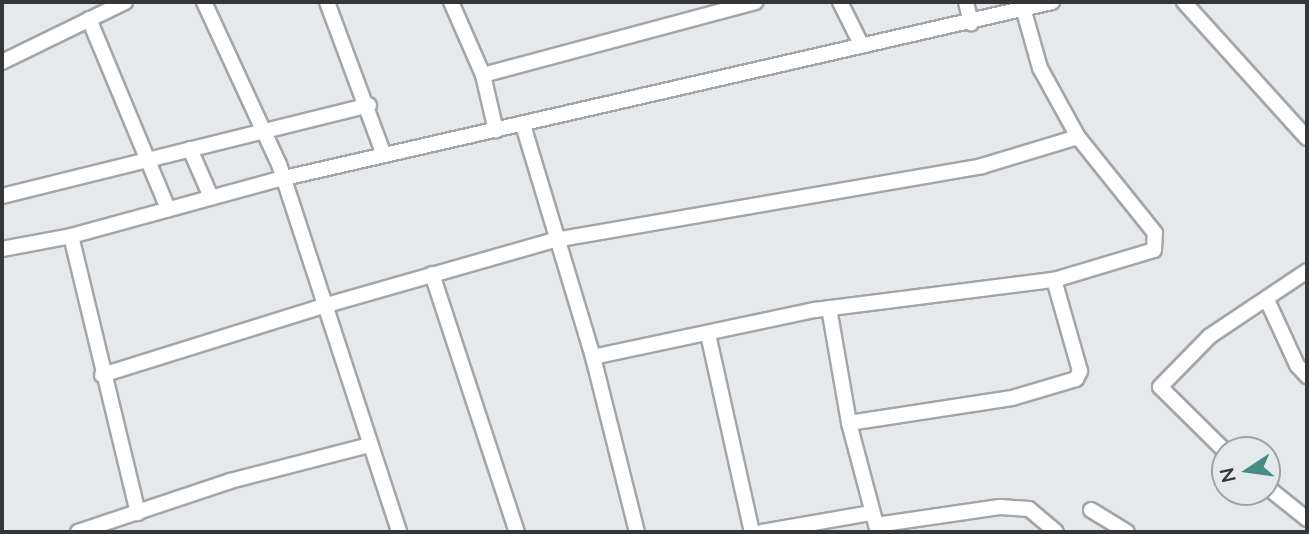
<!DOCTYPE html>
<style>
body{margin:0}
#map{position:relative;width:1309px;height:534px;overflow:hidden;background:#e6e9ec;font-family:Lato,sans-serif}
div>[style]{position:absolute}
.roads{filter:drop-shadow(2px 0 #a3a5a8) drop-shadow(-2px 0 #a3a5a8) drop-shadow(0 2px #a3a5a8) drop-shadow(0 -2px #a3a5a8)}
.minor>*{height:14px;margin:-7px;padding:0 7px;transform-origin:7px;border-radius:7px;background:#fff}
span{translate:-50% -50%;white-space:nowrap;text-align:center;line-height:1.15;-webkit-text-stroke:7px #e6e9ec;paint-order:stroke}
.frame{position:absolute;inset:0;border:4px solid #353637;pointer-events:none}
.north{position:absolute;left:1211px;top:436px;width:70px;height:70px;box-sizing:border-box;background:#e6e9ec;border:2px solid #9fa1a4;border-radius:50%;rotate:257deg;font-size:19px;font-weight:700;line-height:28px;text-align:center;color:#353637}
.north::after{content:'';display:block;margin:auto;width:24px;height:32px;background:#458c86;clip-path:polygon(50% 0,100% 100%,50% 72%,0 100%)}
</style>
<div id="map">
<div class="roads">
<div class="minor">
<i style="left:204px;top:2px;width:179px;rotate:65.2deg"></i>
<i style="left:279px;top:164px;width:387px;rotate:71.9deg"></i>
<i style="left:327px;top:2px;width:163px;rotate:69.6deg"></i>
<i style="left:451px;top:2px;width:80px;rotate:66.3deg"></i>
<i style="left:483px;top:75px;width:57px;rotate:76.9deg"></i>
<i style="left:840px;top:2px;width:49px;rotate:63.4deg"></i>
<i style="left:966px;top:2px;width:22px;rotate:77deg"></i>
<i style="left:1184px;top:2px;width:183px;rotate:47.9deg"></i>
<i style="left:89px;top:19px;width:206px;rotate:67.4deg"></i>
<i style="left:2px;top:62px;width:137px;rotate:-26deg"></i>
<i style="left:483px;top:75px;width:282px;rotate:-15deg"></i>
<i style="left:523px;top:125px;width:242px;rotate:73.2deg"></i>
<i style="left:593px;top:357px;width:180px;rotate:75.9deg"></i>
<i style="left:190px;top:149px;width:52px;rotate:66.4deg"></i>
<i style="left:2px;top:196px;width:378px;rotate:-13.9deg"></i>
<i style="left:71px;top:236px;width:285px;rotate:76.4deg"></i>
<i style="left:2px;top:249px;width:70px;rotate:-10.7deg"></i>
<i style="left:71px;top:236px;width:217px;rotate:-15.3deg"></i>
<i style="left:280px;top:179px;width:792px;rotate:-12.91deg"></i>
<i style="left:432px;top:274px;width:272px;rotate:71.8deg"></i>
<i style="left:1267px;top:300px;width:72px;rotate:65.2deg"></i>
<i style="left:1297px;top:365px;width:15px;rotate:48deg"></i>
<i style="left:829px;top:308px;width:117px;rotate:80.1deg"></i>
<i style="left:849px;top:423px;width:165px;rotate:-8.7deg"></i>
<i style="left:1012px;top:398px;width:67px;rotate:-16.5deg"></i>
<i style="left:1076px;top:379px;width:9px;rotate:-63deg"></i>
<i style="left:1080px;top:371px;width:95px;rotate:-105.9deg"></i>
<i style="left:708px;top:334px;width:203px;rotate:77.5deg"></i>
<i style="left:593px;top:357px;width:227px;rotate:-12deg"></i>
<i style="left:815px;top:310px;width:241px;rotate:-7.2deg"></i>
<i style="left:1054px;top:280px;width:104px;rotate:-16.7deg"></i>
<i style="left:1154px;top:250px;width:17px;rotate:-87deg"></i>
<i style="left:1155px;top:233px;width:123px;rotate:-128.7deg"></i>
<i style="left:1078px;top:137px;width:79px;rotate:-118.8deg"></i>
<i style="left:1040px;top:68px;width:62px;rotate:-105.8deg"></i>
<i style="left:102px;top:375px;width:232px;rotate:-17.3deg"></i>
<i style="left:323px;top:306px;width:241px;rotate:-15.9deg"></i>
<i style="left:555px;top:240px;width:433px;rotate:-9.8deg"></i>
<i style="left:982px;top:166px;width:100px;rotate:-16.8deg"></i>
<i style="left:849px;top:423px;width:113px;rotate:75.1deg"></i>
<i style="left:1225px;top:451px;width:91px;rotate:-135.4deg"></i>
<i style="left:1160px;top:387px;width:71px;rotate:-45.6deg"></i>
<i style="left:1210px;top:336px;width:117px;rotate:-33.8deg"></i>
<i style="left:1267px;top:487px;width:51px;rotate:38.7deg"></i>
<i style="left:1091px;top:510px;width:42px;rotate:31.4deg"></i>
<i style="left:876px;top:525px;width:125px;rotate:-8.3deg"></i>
<i style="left:1000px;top:507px;width:29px;rotate:4deg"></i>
<i style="left:1029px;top:509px;width:35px;rotate:40deg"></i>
<i style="left:78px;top:532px;width:160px;rotate:-18.5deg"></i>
<i style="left:230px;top:481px;width:144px;rotate:-14.5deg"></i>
<i style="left:762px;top:532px;width:111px;rotate:-9.9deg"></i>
</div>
</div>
<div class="frame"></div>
<div class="north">N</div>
</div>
